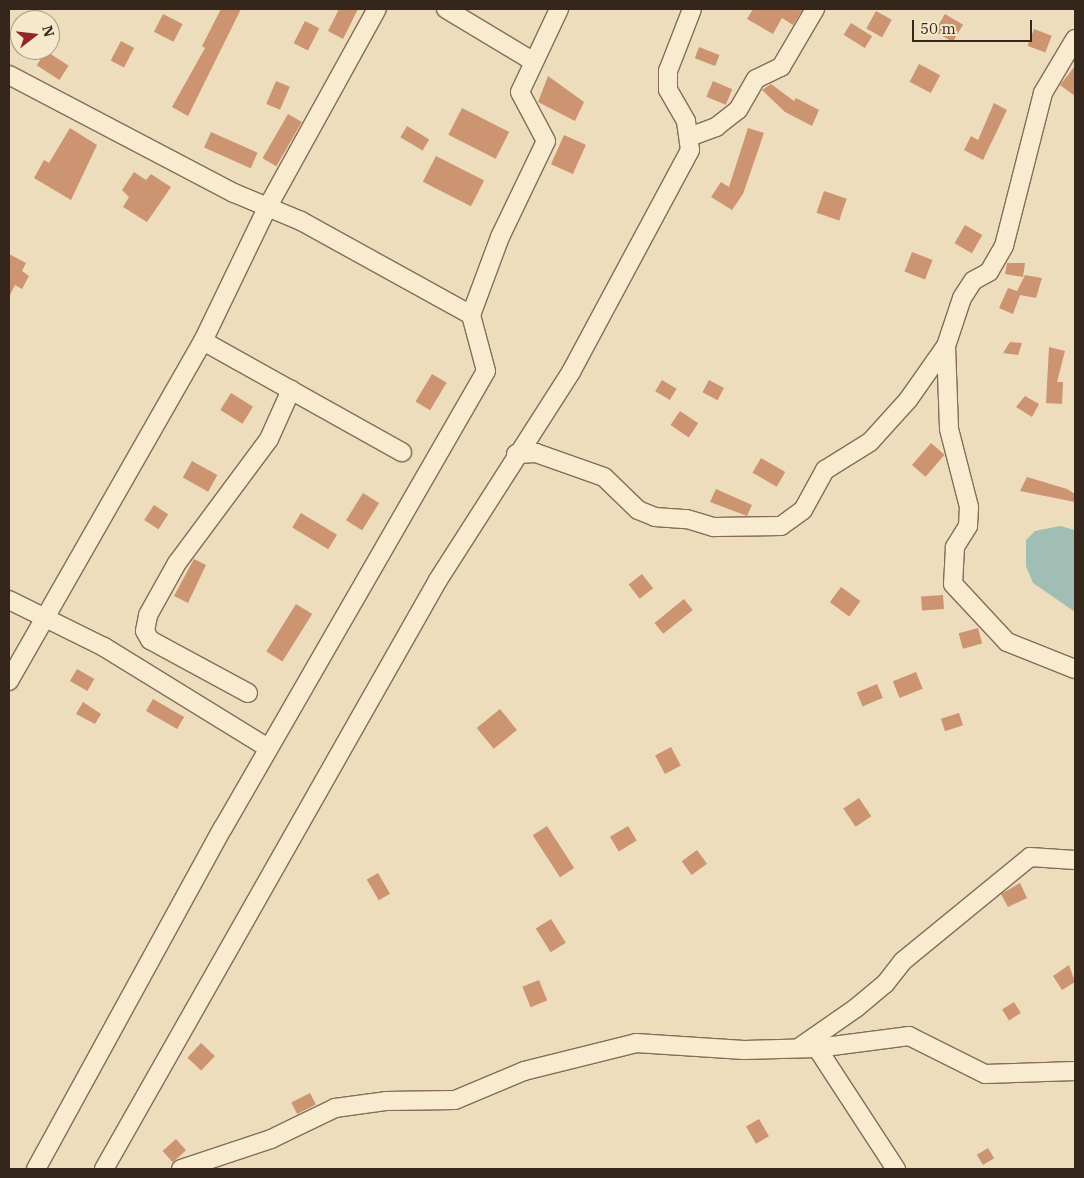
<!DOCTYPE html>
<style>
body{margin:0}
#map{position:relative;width:1084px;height:1178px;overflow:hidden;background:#edddbc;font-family:"IBM Plex Serif",serif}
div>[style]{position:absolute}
.water>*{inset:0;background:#a0beb4}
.building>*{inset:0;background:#cc9471;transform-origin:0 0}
.roads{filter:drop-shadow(1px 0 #856d56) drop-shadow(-1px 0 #856d56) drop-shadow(0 1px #856d56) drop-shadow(0 -1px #856d56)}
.minor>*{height:18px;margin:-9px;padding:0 9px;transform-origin:9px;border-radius:9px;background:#f9ebcf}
span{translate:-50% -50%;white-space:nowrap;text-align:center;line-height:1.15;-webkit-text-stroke:4px #f5e8cb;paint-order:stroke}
.frame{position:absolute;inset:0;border:10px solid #34261b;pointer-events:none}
.north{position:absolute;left:10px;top:10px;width:50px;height:50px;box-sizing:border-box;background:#f5e8cb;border:1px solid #a89a85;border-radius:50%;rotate:74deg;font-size:14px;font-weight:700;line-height:20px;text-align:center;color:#34261b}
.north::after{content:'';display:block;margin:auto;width:18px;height:22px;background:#94262a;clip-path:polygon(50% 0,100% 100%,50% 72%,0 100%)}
.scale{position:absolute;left:912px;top:20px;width:120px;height:22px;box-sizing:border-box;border:2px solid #34261b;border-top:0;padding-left:6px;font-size:15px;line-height:18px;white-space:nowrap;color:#34261b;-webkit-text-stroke:4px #f5e8cb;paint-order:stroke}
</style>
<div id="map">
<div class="water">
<i style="clip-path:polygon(1060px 526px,1075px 530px,1075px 612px,1033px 583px,1026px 566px,1026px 540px,1035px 531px)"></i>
</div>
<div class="building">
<i style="clip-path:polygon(221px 9px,241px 9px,188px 116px,172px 107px,205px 48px,202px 46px)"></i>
<i style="clip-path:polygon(339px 9px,358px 9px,343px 39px,328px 31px)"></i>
<i style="clip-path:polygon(753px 9px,803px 9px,793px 25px,782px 18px,773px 34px,747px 19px)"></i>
<i style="left:876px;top:11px;width:18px;height:20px;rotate:29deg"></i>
<i style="left:163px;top:14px;width:22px;height:20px;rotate:27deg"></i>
<i style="left:945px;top:14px;width:21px;height:20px;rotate:31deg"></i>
<i style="left:305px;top:21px;width:16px;height:25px;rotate:27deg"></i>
<i style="left:851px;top:23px;width:25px;height:14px;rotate:32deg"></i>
<i style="left:1034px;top:29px;width:19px;height:18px;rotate:21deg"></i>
<i style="left:121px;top:41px;width:15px;height:22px;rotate:28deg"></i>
<i style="left:699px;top:47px;width:22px;height:12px;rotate:21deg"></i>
<i style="left:46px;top:51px;width:27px;height:17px;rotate:33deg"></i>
<i style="left:919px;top:64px;width:24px;height:20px;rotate:28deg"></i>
<i style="clip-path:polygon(1075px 66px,1075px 96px,1060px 85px)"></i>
<i style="clip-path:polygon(548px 76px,584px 102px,575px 121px,538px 102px)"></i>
<i style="left:276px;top:81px;width:15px;height:25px;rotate:23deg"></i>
<i style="left:713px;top:81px;width:21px;height:17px;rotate:23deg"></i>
<i style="clip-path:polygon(771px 84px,794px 101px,796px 98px,819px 110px,812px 126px,785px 112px,762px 90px)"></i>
<i style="clip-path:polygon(994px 103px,1007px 110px,983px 160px,964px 150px,971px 136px,978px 140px)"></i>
<i style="left:462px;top:108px;width:53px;height:30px;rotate:27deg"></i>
<i style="left:288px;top:114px;width:16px;height:51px;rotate:30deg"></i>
<i style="left:407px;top:126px;width:26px;height:13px;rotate:31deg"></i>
<i style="clip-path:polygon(70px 128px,97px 145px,71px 200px,34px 178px,44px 160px,49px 163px)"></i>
<i style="clip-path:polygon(748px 128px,764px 133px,743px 194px,732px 210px,711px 197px,721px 182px,729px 187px)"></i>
<i style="left:211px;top:132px;width:51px;height:17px;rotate:24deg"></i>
<i style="left:564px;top:135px;width:24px;height:32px;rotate:24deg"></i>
<i style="left:436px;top:156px;width:54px;height:29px;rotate:27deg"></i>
<i style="clip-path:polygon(134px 172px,146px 180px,151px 174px,171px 187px,147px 222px,123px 207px,129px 197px,122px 190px)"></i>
<i style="left:824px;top:191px;width:24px;height:23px;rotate:19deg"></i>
<i style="left:965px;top:225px;width:20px;height:21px;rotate:30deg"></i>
<i style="left:912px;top:252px;width:22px;height:21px;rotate:21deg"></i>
<i style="clip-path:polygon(9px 254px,26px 263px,22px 271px,29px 276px,22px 289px,15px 285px,9px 297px)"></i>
<i style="clip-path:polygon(1007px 263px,1025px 263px,1023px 277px,1005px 274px)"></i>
<i style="clip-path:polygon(1025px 275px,1042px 278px,1036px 298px,1020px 295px,1013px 314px,999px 308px,1008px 288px,1017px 291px)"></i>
<i style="clip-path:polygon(1010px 342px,1022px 343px,1018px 355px,1003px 353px)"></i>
<i style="clip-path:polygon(1049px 347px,1065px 351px,1057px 382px,1063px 382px,1062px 404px,1046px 403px)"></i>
<i style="left:432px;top:374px;width:17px;height:32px;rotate:31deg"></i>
<i style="left:662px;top:380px;width:17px;height:13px;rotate:31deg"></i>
<i style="left:709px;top:380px;width:17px;height:14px;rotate:28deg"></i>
<i style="left:231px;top:393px;width:26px;height:20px;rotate:32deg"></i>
<i style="clip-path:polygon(1025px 396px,1039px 404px,1032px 417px,1016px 407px)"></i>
<i style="left:680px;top:411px;width:22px;height:17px;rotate:34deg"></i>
<i style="left:931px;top:443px;width:18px;height:29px;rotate:41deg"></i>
<i style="left:761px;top:458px;width:28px;height:17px;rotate:30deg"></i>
<i style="left:192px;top:461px;width:29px;height:19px;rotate:29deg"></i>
<i style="clip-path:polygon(1027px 477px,1067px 489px,1075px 494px,1075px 502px,1020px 491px)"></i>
<i style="clip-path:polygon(716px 489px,752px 505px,747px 516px,710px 502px)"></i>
<i style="left:363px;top:493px;width:19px;height:32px;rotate:32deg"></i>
<i style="left:154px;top:505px;width:17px;height:18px;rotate:33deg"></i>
<i style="left:301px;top:513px;width:42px;height:17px;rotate:31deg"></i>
<i style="clip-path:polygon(194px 559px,206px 565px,188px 603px,174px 596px)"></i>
<i style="left:642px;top:574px;width:18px;height:17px;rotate:52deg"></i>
<i style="left:841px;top:587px;width:24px;height:19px;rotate:36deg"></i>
<i style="left:943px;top:595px;width:14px;height:22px;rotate:86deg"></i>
<i style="left:684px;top:599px;width:14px;height:38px;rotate:51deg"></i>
<i style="left:296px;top:604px;width:19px;height:56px;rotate:32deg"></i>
<i style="left:978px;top:628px;width:16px;height:20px;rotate:75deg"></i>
<i style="left:77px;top:669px;width:20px;height:14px;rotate:30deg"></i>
<i style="left:916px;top:672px;width:18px;height:25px;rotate:68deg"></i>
<i style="left:877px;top:684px;width:15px;height:22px;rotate:67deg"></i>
<i style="left:153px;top:699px;width:36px;height:14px;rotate:30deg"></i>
<i style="clip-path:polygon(83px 702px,101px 714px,95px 724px,76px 714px)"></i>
<i style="left:500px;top:709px;width:27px;height:30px;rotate:51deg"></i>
<i style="left:959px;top:713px;width:13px;height:19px;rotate:72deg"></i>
<i style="left:671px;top:747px;width:21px;height:18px;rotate:62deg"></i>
<i style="left:859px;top:798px;width:22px;height:19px;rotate:56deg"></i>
<i style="left:547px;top:826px;width:50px;height:17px;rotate:57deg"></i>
<i style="left:628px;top:826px;width:17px;height:21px;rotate:59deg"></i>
<i style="left:697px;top:850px;width:17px;height:19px;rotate:54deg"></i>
<i style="left:378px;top:873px;width:24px;height:13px;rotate:60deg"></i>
<i style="clip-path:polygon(1020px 883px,1027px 898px,1008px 907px,1001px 894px)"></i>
<i style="left:551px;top:919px;width:28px;height:18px;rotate:58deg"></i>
<i style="clip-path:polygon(1069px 965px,1075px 982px,1062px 990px,1053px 976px)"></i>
<i style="left:539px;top:980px;width:22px;height:18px;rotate:68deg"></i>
<i style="left:1014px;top:1002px;width:13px;height:14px;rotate:58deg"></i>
<i style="left:201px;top:1043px;width:19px;height:20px;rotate:43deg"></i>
<i style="left:310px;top:1093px;width:13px;height:21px;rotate:63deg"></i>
<i style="left:759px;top:1119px;width:20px;height:15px;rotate:60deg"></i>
<i style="left:176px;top:1139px;width:15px;height:18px;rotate:48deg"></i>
<i style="left:988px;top:1148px;width:12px;height:13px;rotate:59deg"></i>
</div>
<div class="roads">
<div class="minor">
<i style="left:446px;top:9px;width:99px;rotate:31deg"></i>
<i style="left:1075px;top:39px;width:63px;rotate:120.7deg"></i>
<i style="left:1043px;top:93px;width:158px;rotate:104.3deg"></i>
<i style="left:1004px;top:246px;width:30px;rotate:120deg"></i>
<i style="left:989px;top:272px;width:18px;rotate:151deg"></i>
<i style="left:973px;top:281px;width:20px;rotate:123deg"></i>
<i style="left:962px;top:298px;width:51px;rotate:108.4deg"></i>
<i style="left:946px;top:346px;width:83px;rotate:87.9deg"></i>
<i style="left:949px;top:429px;width:81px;rotate:75.6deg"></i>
<i style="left:969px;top:507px;width:19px;rotate:93deg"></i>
<i style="left:968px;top:526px;width:25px;rotate:122deg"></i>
<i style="left:955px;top:547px;width:37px;rotate:93deg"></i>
<i style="left:953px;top:584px;width:79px;rotate:47deg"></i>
<i style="left:1007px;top:642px;width:73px;rotate:21.7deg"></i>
<i style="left:9px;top:75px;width:254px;rotate:27.7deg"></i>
<i style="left:234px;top:193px;width:73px;rotate:22.7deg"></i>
<i style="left:301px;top:221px;width:194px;rotate:28.9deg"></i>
<i style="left:689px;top:137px;width:29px;rotate:-20deg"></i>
<i style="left:716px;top:127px;width:28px;rotate:-38deg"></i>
<i style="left:738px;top:110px;width:36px;rotate:-60deg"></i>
<i style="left:756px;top:79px;width:28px;rotate:-26deg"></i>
<i style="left:781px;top:67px;width:67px;rotate:-59.6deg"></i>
<i style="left:203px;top:341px;width:228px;rotate:29.2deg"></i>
<i style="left:516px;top:454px;width:20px;rotate:-3deg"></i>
<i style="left:536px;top:453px;width:72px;rotate:19.4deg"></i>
<i style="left:604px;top:477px;width:47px;rotate:44.1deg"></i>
<i style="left:638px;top:510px;width:18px;rotate:22deg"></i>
<i style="left:655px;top:517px;width:32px;rotate:4deg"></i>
<i style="left:687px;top:519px;width:28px;rotate:17deg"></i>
<i style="left:714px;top:527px;width:67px;rotate:-0.9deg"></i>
<i style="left:781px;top:526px;width:27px;rotate:-36deg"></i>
<i style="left:803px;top:510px;width:46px;rotate:-61.2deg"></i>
<i style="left:825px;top:470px;width:53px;rotate:-31.9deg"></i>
<i style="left:870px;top:442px;width:57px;rotate:-47.9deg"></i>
<i style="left:908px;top:400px;width:66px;rotate:-54.9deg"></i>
<i style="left:9px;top:600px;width:106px;rotate:26.3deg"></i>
<i style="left:104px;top:647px;width:193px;rotate:31.6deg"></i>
<i style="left:9px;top:681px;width:391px;rotate:-60.3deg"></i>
<i style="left:203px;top:341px;width:148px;rotate:-64.3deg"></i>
<i style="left:267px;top:208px;width:227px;rotate:-61.1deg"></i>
<i style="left:248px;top:693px;width:111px;rotate:-151.6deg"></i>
<i style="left:150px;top:640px;width:10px;rotate:-119deg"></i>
<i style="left:145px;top:631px;width:16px;rotate:-79deg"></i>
<i style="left:148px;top:615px;width:60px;rotate:-60.9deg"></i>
<i style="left:177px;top:563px;width:154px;rotate:-53.4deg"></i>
<i style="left:269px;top:439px;width:54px;rotate:-65.8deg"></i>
<i style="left:800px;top:1047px;width:68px;rotate:-34.9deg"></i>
<i style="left:856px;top:1008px;width:38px;rotate:-40deg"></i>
<i style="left:885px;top:984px;width:29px;rotate:-52deg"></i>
<i style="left:903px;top:961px;width:164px;rotate:-39.3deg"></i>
<i style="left:1030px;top:857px;width:45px;rotate:3.8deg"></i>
<i style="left:817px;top:1048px;width:145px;rotate:56.9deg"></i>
<i style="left:36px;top:1169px;width:389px;rotate:-61.3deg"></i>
<i style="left:223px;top:828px;width:527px;rotate:-60.08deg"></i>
<i style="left:486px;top:371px;width:58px;rotate:-105deg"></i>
<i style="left:471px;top:315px;width:83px;rotate:-69.6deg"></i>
<i style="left:500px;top:237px;width:106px;rotate:-64.4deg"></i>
<i style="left:546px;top:141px;width:55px;rotate:-118deg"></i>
<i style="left:520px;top:92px;width:92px;rotate:-64.8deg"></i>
<i style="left:104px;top:1169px;width:677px;rotate:-60.44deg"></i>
<i style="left:438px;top:580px;width:247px;rotate:-57.4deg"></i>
<i style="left:571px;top:372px;width:252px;rotate:-61.8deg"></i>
<i style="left:690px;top:150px;width:29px;rotate:-98deg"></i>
<i style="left:686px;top:121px;width:36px;rotate:-120deg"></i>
<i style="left:668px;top:90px;width:19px;rotate:-90deg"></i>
<i style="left:668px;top:71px;width:66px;rotate:-68.8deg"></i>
<i style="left:181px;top:1169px;width:95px;rotate:-18.4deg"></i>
<i style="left:271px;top:1139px;width:71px;rotate:-25.8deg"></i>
<i style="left:335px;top:1108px;width:51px;rotate:-7.8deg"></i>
<i style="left:386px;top:1101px;width:69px;rotate:-0.8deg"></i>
<i style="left:455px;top:1100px;width:75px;rotate:-22.8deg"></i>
<i style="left:524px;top:1071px;width:115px;rotate:-14deg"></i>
<i style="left:636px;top:1043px;width:108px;rotate:3.7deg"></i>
<i style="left:744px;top:1050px;width:73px;rotate:-1.6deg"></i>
<i style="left:817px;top:1048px;width:93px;rotate:-7.4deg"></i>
<i style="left:909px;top:1036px;width:85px;rotate:26.6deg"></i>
<i style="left:985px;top:1074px;width:90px;rotate:-1.9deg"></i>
</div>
</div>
<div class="frame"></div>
<div class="north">N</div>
<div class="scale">50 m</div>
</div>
